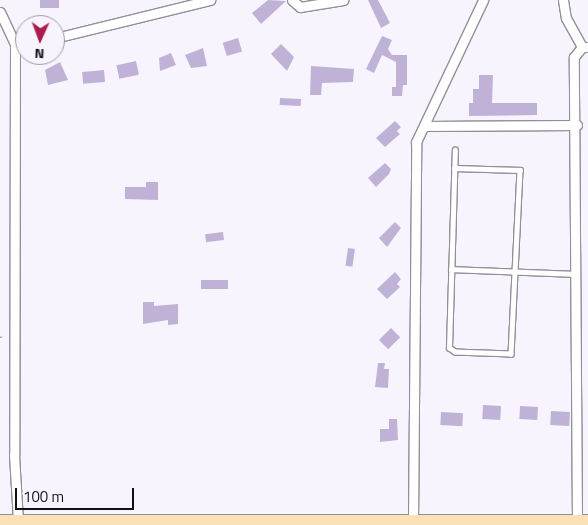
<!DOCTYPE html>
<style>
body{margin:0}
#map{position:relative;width:588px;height:525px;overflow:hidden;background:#f8f4fe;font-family:"Titillium Web",sans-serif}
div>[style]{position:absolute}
.building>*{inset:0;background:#c0b2d7;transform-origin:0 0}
.path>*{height:1px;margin-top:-0.5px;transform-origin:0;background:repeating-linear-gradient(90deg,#88858d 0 2.5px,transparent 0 6.5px)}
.roads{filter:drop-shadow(1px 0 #938f9a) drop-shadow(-1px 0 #938f9a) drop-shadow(0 1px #938f9a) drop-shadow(0 -1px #938f9a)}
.lane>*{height:4.5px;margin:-2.25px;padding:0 2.25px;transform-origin:2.25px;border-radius:2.25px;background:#fff}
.street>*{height:9px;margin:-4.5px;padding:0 4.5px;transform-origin:4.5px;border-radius:4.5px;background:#fff}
.primary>*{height:12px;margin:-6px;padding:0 6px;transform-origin:6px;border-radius:6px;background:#fce0b6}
span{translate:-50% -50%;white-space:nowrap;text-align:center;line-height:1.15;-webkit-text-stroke:4px #f8f4fe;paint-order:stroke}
.north{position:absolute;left:15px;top:15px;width:50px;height:50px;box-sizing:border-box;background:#f8f4fe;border:1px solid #9c99a0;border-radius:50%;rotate:182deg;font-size:14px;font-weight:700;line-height:20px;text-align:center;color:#111014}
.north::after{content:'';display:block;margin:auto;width:18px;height:22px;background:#ad1b4d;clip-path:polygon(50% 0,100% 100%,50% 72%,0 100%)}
.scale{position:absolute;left:15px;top:488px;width:119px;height:22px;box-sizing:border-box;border:2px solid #111014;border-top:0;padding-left:6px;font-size:15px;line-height:18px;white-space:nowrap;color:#111014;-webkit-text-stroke:4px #f8f4fe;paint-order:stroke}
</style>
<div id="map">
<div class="building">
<i style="left:40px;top:0;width:19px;height:8px"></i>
<i style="clip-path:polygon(268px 0,286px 1px,261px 24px,252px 13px)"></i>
<i style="clip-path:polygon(368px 0,378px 0,390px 23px,381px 28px)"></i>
<i style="clip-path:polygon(382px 36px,392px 40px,388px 49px,392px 55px,407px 55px,407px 85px,403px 85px,402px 96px,392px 96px,392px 87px,396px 87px,396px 62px,382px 55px,374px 73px,366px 69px)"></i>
<i style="left:238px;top:38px;width:14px;height:16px;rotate:73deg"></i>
<i style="clip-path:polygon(281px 44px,294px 57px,287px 71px,271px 54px)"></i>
<i style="clip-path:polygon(203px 48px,207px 66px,191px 68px,185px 55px)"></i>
<i style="clip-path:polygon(171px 53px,176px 65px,160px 71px,159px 58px)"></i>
<i style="left:136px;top:61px;width:14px;height:20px;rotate:78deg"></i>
<i style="clip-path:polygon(60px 62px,68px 80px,48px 85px,45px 70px)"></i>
<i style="clip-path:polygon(311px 66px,354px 69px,353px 82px,322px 83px,321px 95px,310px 95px)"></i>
<i style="left:104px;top:70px;width:12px;height:22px;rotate:85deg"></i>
<i style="clip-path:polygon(479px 75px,493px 75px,492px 103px,537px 103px,537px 115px,469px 116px,469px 103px,473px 103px,473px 89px,479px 89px)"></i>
<i style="left:280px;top:98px;width:21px;height:7px;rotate:3deg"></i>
<i style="clip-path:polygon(395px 121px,401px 127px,397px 131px,400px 134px,385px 147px,376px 138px)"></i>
<i style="clip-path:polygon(385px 163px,391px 169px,389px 174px,376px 187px,368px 178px)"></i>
<i style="clip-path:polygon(146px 182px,158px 182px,158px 200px,125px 199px,125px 187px,146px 187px)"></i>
<i style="clip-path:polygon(395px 222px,401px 228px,387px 247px,379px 238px)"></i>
<i style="left:223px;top:232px;width:8px;height:18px;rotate:83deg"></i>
<i style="left:348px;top:248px;width:7px;height:18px;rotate:8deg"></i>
<i style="clip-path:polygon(395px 272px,401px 279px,397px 284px,400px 287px,387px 299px,377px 289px)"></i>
<i style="left:201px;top:280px;width:27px;height:9px"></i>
<i style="clip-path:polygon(143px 302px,154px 302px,154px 306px,178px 304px,178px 324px,168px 325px,168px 320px,143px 324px)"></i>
<i style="left:391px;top:328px;width:13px;height:17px;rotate:45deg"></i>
<i style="clip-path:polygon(378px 363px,385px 363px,384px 369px,389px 369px,388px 388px,375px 387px)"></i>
<i style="left:483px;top:405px;width:18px;height:14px;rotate:3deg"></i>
<i style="left:520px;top:406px;width:18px;height:13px;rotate:3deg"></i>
<i style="left:551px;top:411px;width:19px;height:14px;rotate:3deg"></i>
<i style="left:441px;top:412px;width:22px;height:13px;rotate:3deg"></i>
<i style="clip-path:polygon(389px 419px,397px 419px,398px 440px,380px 442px,380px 429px,389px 429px)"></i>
</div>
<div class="path">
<i style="left:0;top:337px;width:6px;rotate:-18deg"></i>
</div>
<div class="roads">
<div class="lane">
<i style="left:454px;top:168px;width:66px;rotate:1.7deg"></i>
<i style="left:520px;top:170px;width:184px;rotate:92.8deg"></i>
<i style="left:511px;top:354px;width:56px;rotate:-178deg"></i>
<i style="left:455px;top:352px;width:7px;rotate:-146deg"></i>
<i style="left:449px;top:348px;width:198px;rotate:-88.3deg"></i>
<i style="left:451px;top:269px;width:124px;rotate:2.3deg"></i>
</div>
<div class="street">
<i style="left:292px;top:0;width:11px;rotate:41deg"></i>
<i style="left:300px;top:7px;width:44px;rotate:-9.2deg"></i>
<i style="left:563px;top:0;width:18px;rotate:81deg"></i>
<i style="left:566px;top:18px;width:33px;rotate:61deg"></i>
<i style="left:0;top:12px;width:35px;rotate:65deg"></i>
<i style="left:15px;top:44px;width:411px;rotate:90.1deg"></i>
<i style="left:14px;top:455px;width:66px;rotate:86.5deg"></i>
<i style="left:55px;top:38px;width:160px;rotate:-13.8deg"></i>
<i style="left:424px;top:126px;width:153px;rotate:-0.4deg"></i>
<i style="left:413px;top:521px;width:379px;rotate:-89.5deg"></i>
<i style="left:416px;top:142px;width:157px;rotate:-64.7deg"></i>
<i style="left:577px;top:521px;width:464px;rotate:-90.4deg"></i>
<i style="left:574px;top:57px;width:13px;rotate:-51deg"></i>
<i style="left:582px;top:47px;width:6px"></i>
</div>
<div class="primary">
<i style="left:0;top:521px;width:588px"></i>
</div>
</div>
<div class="north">N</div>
<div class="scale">100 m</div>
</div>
